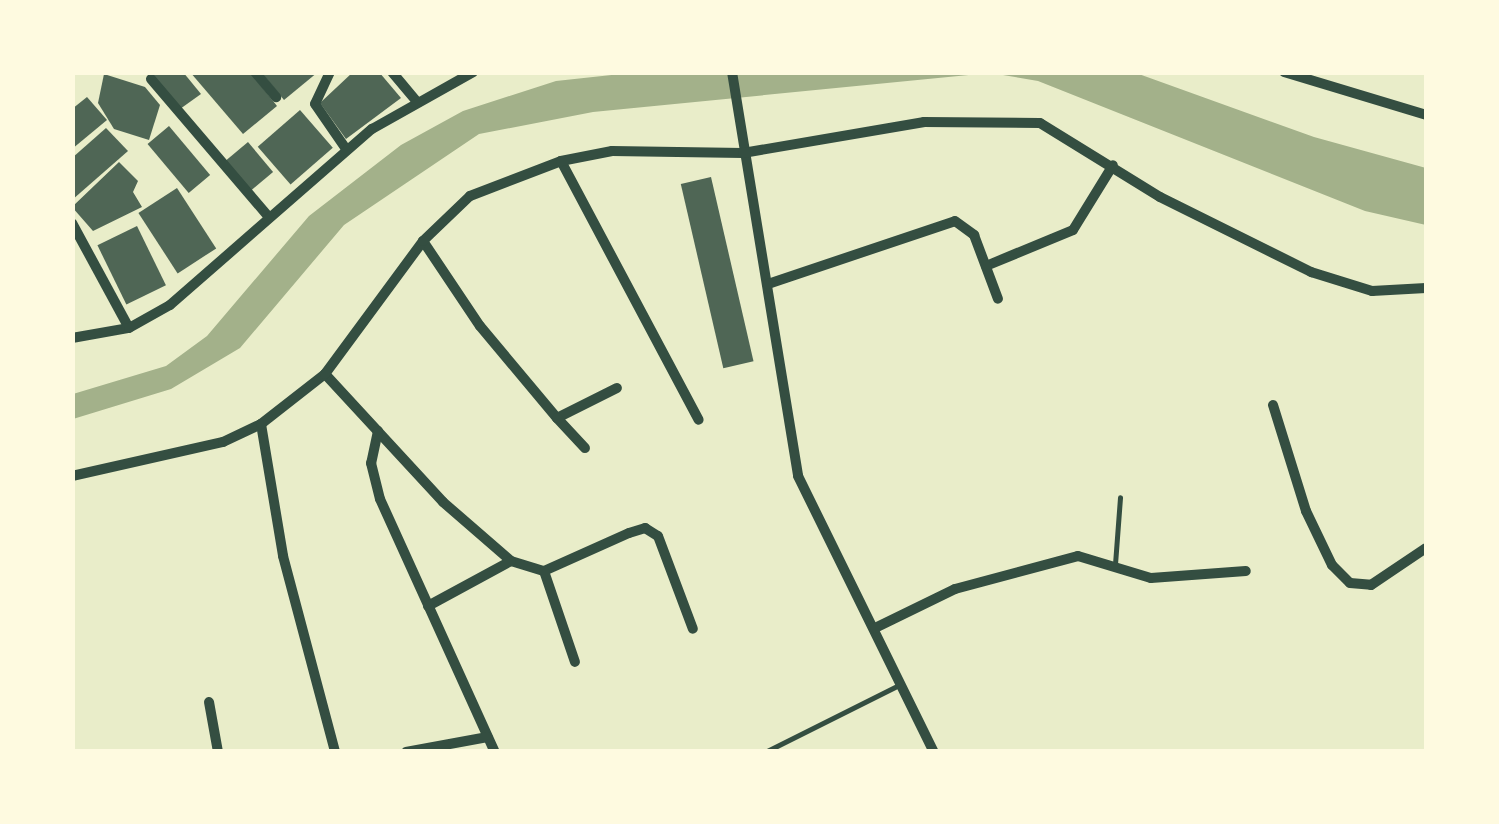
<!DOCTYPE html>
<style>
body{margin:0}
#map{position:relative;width:1499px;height:824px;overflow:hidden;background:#e9edc9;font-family:Lora,serif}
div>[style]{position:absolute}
.water>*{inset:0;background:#a3b18a}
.building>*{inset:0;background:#4f6655;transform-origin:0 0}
.service>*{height:5px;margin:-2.5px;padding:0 2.5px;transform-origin:2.5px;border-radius:2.5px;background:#344e41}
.minor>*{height:10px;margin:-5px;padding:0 5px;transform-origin:5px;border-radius:5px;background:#344e41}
span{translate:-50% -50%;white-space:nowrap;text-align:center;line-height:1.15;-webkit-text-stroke:10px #fefae0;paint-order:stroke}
.frame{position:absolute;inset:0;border:75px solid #fefae0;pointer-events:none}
</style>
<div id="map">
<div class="water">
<i style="clip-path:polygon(630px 73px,989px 73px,593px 112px,479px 134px,344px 225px,240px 348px,171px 389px,73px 419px,73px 394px,166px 366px,207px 336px,309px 216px,401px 145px,463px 111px,556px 81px)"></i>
<i style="clip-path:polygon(991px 73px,1136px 73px,1314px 137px,1426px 168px,1426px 225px,1365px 211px,1038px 81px)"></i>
</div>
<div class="building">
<i style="clip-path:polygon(149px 72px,183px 72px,201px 94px,180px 109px)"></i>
<i style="clip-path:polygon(190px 72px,250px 72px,277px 106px,243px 134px)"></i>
<i style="clip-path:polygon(261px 72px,318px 72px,284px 100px)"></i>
<i style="clip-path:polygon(353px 72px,379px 72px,401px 98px,346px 139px,320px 103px)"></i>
<i style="clip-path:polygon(104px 74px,145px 87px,160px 105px,149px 140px,114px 129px,98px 103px)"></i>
<i style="clip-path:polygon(87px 97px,107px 120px,72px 149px,72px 109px)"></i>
<i style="left:300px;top:110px;width:50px;height:56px;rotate:49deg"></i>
<i style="left:169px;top:126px;width:64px;height:28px;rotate:50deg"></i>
<i style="clip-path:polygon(106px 128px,128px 151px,72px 200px,72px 158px)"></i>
<i style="left:248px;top:142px;width:39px;height:30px;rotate:50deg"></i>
<i style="clip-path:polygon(119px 162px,138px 181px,133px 192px,142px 207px,93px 231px,72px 207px)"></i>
<i style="left:711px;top:177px;width:189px;height:31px;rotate:77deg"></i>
<i style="left:177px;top:188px;width:72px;height:46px;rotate:57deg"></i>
<i style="left:137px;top:226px;width:66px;height:44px;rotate:64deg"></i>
</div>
<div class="service">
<i style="left:1115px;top:564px;width:67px;rotate:-85.7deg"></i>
<i style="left:765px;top:752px;width:152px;rotate:-26.6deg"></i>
</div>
<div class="minor">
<i style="left:255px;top:72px;width:33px;rotate:50deg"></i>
<i style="left:330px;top:72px;width:35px;rotate:115deg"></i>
<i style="left:315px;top:104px;width:55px;rotate:55.4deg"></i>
<i style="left:392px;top:72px;width:38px;rotate:50deg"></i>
<i style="left:732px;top:72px;width:409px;rotate:80.7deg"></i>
<i style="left:798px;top:476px;width:308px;rotate:63.8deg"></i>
<i style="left:1284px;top:72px;width:148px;rotate:16.8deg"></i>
<i style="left:151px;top:79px;width:182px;rotate:49.5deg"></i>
<i style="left:561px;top:161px;width:293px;rotate:62deg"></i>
<i style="left:72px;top:223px;width:119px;rotate:61.5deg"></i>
<i style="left:423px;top:241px;width:102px;rotate:56.2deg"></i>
<i style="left:480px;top:326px;width:120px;rotate:50.1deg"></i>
<i style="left:557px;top:418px;width:67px;rotate:-26.6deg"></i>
<i style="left:986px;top:266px;width:94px;rotate:-22.5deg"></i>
<i style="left:1073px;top:230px;width:76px;rotate:-58.4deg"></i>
<i style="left:768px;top:284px;width:197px;rotate:-18.6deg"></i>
<i style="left:955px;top:221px;width:24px;rotate:36deg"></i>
<i style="left:974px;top:235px;width:68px;rotate:69.4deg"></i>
<i style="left:72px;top:338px;width:58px;rotate:-10deg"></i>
<i style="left:129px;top:328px;width:47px;rotate:-29.3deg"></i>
<i style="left:170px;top:305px;width:268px;rotate:-41.1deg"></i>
<i style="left:372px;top:129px;width:116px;rotate:-29.4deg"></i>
<i style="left:325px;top:374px;width:174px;rotate:47.3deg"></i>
<i style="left:443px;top:502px;width:90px;rotate:40.9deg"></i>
<i style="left:511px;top:561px;width:34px;rotate:17deg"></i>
<i style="left:544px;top:571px;width:93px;rotate:-24.1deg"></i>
<i style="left:629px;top:533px;width:17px;rotate:-17deg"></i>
<i style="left:645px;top:528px;width:15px;rotate:32deg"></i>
<i style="left:658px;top:536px;width:99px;rotate:69.4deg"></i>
<i style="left:1273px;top:405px;width:111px;rotate:72.7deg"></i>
<i style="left:1306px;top:511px;width:60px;rotate:64.3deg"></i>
<i style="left:1332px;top:565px;width:25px;rotate:45deg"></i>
<i style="left:1350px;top:583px;width:21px;rotate:5deg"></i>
<i style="left:1371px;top:585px;width:66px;rotate:-33.9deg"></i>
<i style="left:557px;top:418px;width:41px;rotate:47deg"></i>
<i style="left:261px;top:424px;width:134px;rotate:80.5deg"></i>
<i style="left:283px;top:556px;width:203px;rotate:75.1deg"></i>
<i style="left:378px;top:431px;width:33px;rotate:102deg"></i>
<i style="left:371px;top:463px;width:37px;rotate:76deg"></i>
<i style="left:380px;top:499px;width:278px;rotate:65.6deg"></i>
<i style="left:72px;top:476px;width:155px;rotate:-12.7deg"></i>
<i style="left:223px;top:442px;width:42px;rotate:-25.3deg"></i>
<i style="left:261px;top:424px;width:81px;rotate:-38deg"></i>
<i style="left:325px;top:374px;width:165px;rotate:-53.6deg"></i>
<i style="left:423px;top:241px;width:65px;rotate:-43.8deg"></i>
<i style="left:470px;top:196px;width:97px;rotate:-21deg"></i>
<i style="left:561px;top:161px;width:52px;rotate:-11.1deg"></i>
<i style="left:612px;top:151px;width:131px;rotate:0.9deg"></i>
<i style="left:743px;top:153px;width:184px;rotate:-9.7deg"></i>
<i style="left:924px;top:122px;width:116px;rotate:0.5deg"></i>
<i style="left:1040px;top:123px;width:141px;rotate:31.7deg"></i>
<i style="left:1160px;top:197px;width:169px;rotate:26.4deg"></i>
<i style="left:1311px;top:272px;width:64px;rotate:17.3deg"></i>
<i style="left:1372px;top:291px;width:54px;rotate:-3.2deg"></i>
<i style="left:544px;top:571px;width:96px;rotate:71.2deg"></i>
<i style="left:428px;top:606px;width:94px;rotate:-28.5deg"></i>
<i style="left:875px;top:628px;width:89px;rotate:-26deg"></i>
<i style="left:955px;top:589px;width:127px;rotate:-15deg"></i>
<i style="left:1078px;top:556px;width:76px;rotate:16.8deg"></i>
<i style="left:1151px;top:578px;width:95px;rotate:-4.2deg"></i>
<i style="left:209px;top:702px;width:51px;rotate:79.8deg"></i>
<i style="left:406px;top:752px;width:83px;rotate:-10.4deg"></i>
</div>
<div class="frame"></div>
</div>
